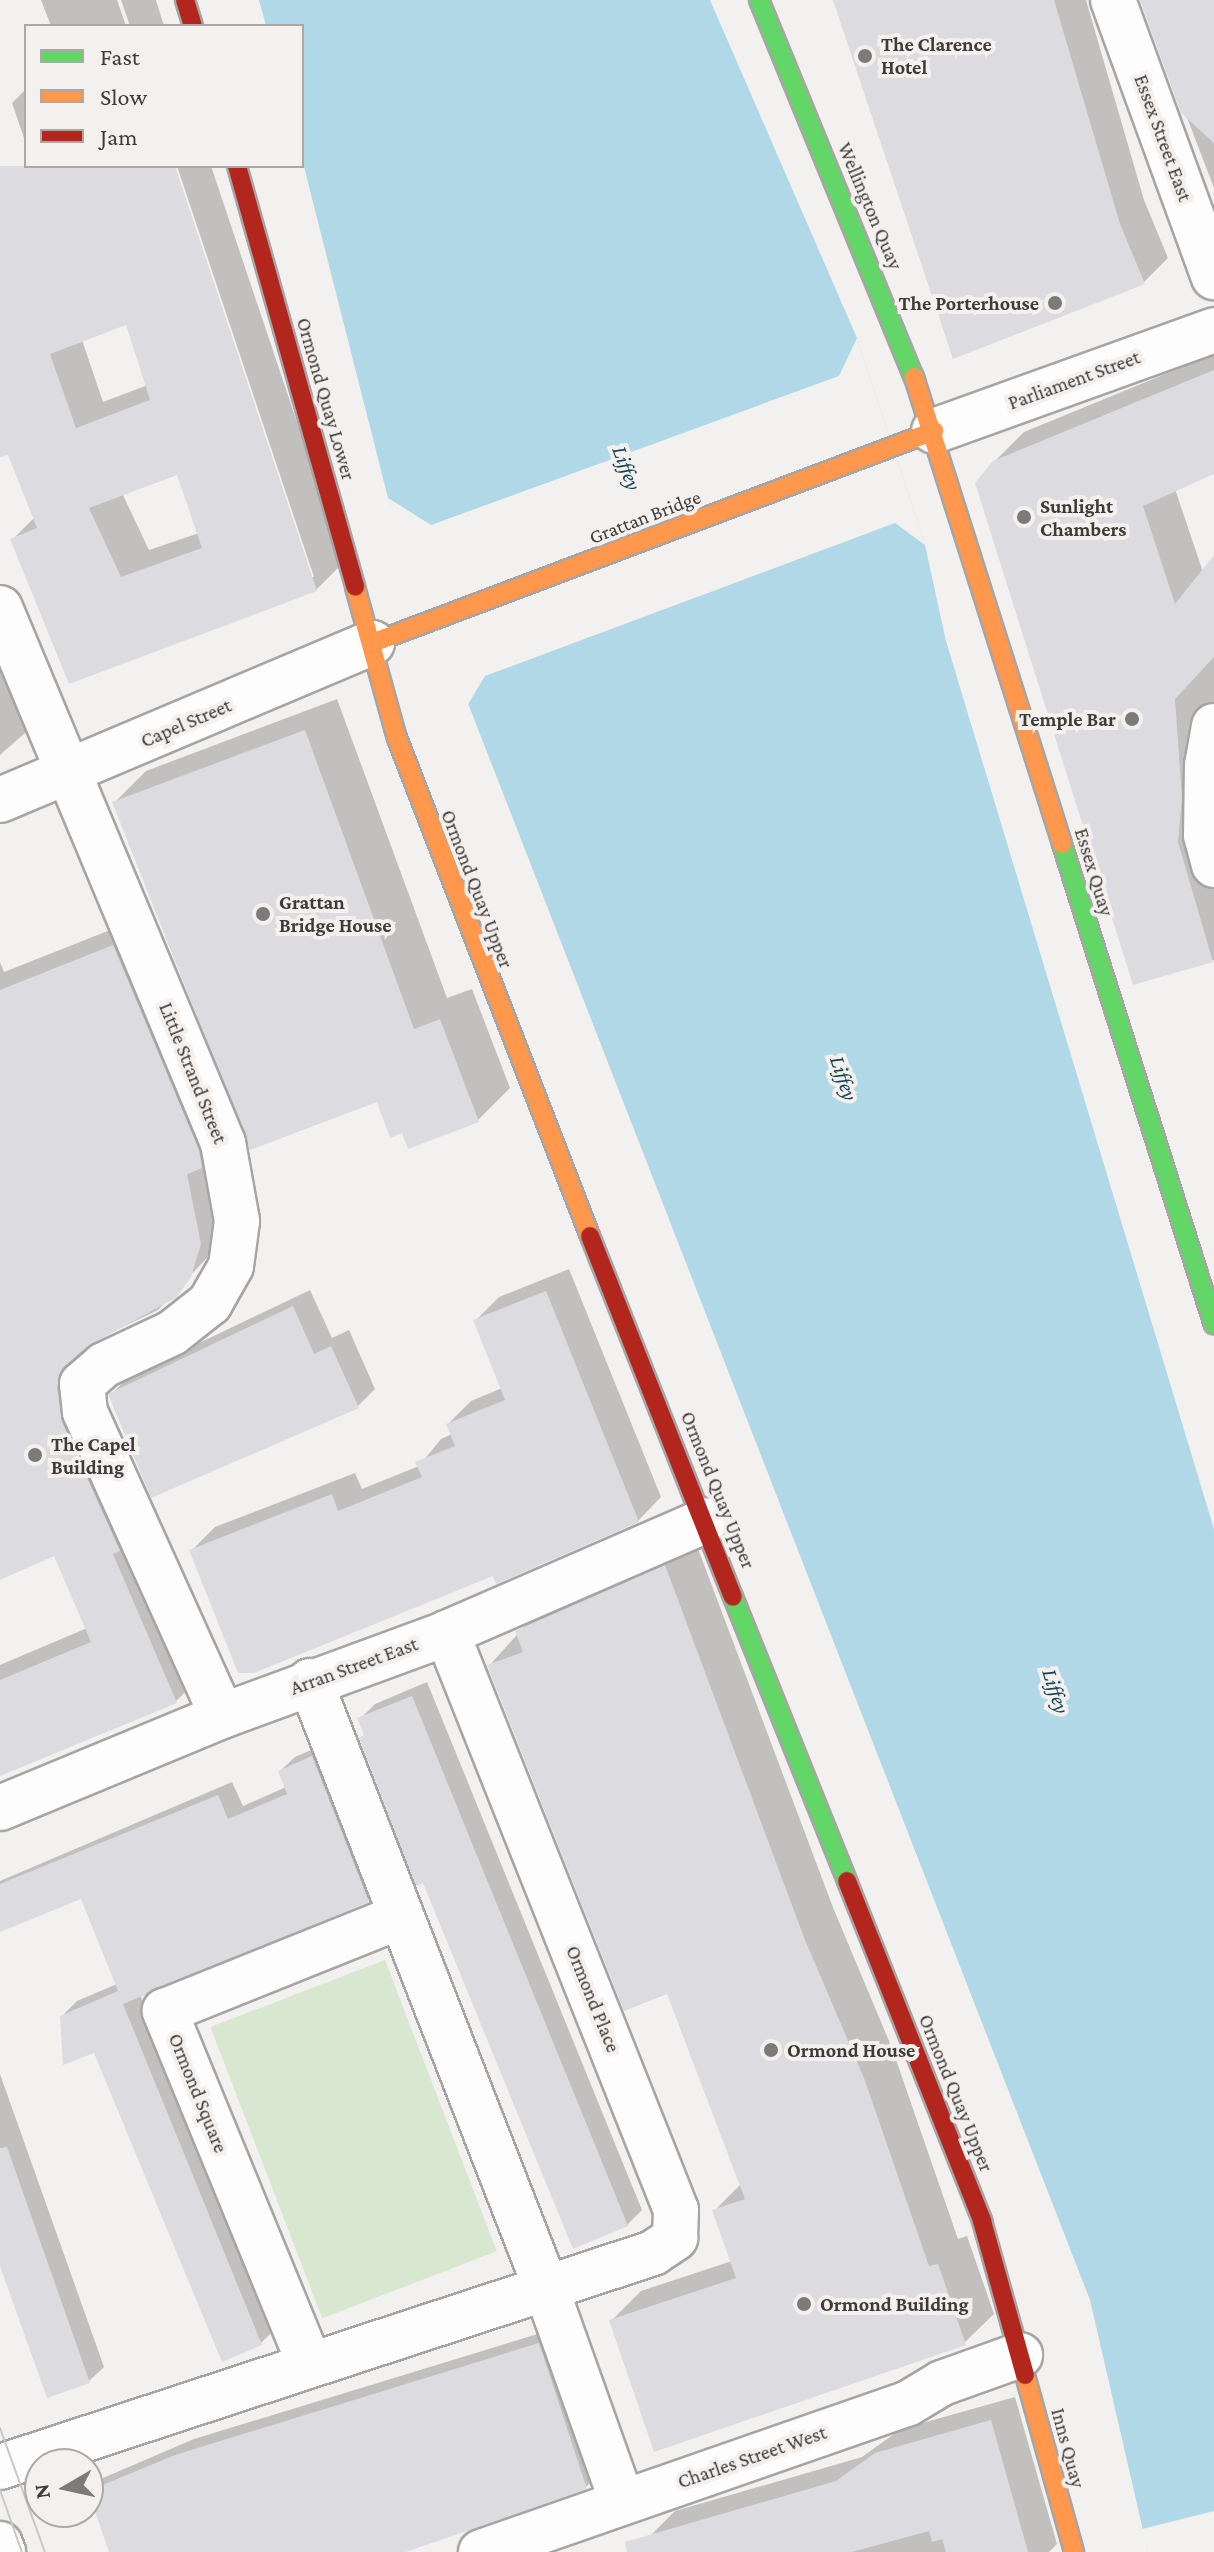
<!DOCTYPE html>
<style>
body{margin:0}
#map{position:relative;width:1214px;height:2552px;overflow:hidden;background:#f3f1ef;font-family:"Crimson Pro",serif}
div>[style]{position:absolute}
.green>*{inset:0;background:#d8e7d0;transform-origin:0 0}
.water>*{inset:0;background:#b1d8e7}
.pier>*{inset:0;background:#f3f1ef}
.shadow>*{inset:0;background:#0003}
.building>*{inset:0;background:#dcdbe0}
.roads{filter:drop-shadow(2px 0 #a6a5a4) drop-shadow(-2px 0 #a6a5a4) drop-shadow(0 2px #a6a5a4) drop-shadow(0 -2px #a6a5a4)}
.street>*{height:44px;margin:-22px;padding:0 22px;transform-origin:22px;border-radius:22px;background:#fdfdfd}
.fast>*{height:18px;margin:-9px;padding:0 9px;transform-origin:9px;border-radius:9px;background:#63d668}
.slow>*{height:18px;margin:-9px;padding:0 9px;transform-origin:9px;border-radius:9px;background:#ff974d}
.jam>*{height:18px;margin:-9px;padding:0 9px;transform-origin:9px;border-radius:9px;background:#b3261e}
.tram>*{height:2px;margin:-1px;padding:0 1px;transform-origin:1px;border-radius:1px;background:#c9c9c8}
.dots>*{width:22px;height:22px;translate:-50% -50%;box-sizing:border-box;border:4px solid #f4f0ee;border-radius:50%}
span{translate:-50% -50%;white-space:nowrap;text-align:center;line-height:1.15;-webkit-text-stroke:8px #f4f0ee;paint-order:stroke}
.poi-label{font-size:20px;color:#3d3c3b;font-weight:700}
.left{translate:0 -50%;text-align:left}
.right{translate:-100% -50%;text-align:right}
.street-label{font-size:20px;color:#3d3c3b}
.water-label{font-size:22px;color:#154455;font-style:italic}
.legend{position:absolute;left:24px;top:24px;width:280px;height:144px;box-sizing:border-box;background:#f4f0ee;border:2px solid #aba8a6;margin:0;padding:10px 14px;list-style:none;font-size:24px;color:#3d3c3b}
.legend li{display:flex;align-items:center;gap:16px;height:40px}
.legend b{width:40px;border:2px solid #aba8a6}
.north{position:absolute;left:24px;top:2448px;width:80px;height:80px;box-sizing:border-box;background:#f4f0ee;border:2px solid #aba8a6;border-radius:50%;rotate:261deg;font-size:22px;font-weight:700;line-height:32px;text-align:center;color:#3d3c3b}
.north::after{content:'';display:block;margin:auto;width:28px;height:36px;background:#7d7b7a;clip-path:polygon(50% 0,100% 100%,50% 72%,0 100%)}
</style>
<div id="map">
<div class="green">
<i style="left:385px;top:1960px;width:312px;height:187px;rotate:69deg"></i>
</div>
<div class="water">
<i style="clip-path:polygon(259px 0,710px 0,857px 338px,925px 545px,946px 641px,1214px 1529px,1214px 2552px,1148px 2552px,1090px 2300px,388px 498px,302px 159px,302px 26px,266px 26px)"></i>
</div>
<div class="pier">
<i style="clip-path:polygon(857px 338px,925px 545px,895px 523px,485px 676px,467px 706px,388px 498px,431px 525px,839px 376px)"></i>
<i style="clip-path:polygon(1214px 2511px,1214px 2552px,1148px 2552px,1142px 2529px)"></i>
</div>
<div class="shadow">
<i style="clip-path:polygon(41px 0,117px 0,126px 26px,51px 26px)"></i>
<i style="clip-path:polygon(121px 0,156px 0,164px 26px,130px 26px)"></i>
<i style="clip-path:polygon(833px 0,1086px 0,1144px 200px,1168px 258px,1144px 282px)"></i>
<i style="clip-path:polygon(1142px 0,1214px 0,1214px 188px)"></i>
<i style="clip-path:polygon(26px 89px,26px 144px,12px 103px)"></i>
<i style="clip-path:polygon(evenodd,27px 166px,173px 166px,310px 577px,314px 577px,177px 166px,211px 166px,344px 562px,316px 590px,70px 681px,12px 540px,35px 517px,9px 452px,0 455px,0 177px,27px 166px,127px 323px,148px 385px,103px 402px,82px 340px,127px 323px,27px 166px,178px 473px,199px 533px,149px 550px,122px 493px,178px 473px)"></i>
<i style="clip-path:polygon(1214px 354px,1214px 472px,1175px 489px,1203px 572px,1214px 558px,1214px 960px,1134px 982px,994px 462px,1024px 432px)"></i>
<i style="clip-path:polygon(0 616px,34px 725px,0 755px)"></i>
<i style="clip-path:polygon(337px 699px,447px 998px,472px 989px,510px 1088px,478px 1120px,403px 1131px,114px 803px,146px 771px)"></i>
<i style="clip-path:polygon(143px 917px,230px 1137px,219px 1245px,158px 1310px,91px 1342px,86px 1355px,206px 1672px,176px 1701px,0 1773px,0 1665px,87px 1628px,55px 1554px,0 1577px,0 962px,4px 972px)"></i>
<i style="clip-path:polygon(569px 1269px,661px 1497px,638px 1521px,494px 1573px,192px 1550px,215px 1527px,355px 1473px,362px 1489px,419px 1466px,441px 1439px,452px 1434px,448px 1424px,471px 1401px,502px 1388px,476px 1320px,499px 1297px)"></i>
<i style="clip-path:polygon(310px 1290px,332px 1338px,349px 1330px,375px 1389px,358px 1406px,111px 1395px,128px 1377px)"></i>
<i style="clip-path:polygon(694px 1538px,834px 1910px,892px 2048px,958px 2239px,967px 2236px,994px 2314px,964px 2343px,612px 2320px,641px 2291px,732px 2261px,714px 2211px,741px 2184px,668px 1991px,489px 1666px,546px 1602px)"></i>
<i style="clip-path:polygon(427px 1682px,642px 2210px,627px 2225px,360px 1719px,375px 1704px)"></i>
<i style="clip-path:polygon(327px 1743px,383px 1886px,368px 1900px,140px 1995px,276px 2328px,261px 2343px,223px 2359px,95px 2050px,62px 2016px,77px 2001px,117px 1984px,82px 1896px,0 1930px,0 1881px,232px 1782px,243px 1806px,286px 1787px,280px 1771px,295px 1757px)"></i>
<i style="clip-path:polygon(0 2074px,104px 2367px,89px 2381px,0 2260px)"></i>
<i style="clip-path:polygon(554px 2329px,601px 2472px,586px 2487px,391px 2552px,111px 2552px,88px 2493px,103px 2478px,194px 2439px)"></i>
<i style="clip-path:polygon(1015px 2397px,1057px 2544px,1049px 2552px,656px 2552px,651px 2535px,675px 2511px,862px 2457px,901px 2429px)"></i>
</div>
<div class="building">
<i style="clip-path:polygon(833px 0,1054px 0,1120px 224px,1145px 284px,953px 359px)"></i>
<i style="clip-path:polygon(1140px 0,1214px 0,1214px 143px,1181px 113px)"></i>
<i style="clip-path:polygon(evenodd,0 166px,175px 166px,317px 591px,69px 684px,10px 539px,37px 528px,8px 455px,0 457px,0 166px,126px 325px,150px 400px,76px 428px,50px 354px,126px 325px,0 166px,177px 475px,202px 548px,121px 577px,89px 508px,177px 475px)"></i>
<i style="clip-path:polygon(1214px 370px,1214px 474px,1143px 506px,1175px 604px,1214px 555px,1214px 657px,1175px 699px,1182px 798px,1178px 842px,1213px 962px,1133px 985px,975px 483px,993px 461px)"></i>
<i style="clip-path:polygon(305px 730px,414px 1029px,440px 1019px,479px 1122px,408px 1149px,402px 1133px,390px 1138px,377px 1102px,250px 1150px,112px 802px)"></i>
<i style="clip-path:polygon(113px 945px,199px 1150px,202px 1168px,187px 1174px,201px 1244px,191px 1277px,177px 1297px,88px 1346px,65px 1366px,57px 1387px,62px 1422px,120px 1551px,113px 1554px,177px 1703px,0 1776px,0 1680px,91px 1642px,54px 1556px,0 1580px,0 990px)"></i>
<i style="clip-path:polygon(546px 1291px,639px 1522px,496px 1584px,493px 1576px,254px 1673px,238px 1673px,189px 1550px,332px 1494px,338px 1511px,422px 1477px,415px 1462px,455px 1446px,446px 1424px,505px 1400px,473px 1320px)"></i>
<i style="clip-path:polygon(293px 1306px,314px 1354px,331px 1346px,359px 1408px,151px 1498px,108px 1394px)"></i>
<i style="clip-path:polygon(665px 1565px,805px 1940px,864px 2078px,929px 2266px,938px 2264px,966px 2345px,654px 2452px,609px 2320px,736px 2278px,712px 2210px,745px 2199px,667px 1994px,624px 2011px,487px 1665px,523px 1652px,515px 1631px)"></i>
<i style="clip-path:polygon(412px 1696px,628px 2226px,573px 2249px,423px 1883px,416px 1886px,359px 1738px,364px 1735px,357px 1718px)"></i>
<i style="clip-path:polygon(312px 1756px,369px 1902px,123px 2004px,262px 2345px,222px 2362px,94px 2053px,63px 2065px,60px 2016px,118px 1991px,81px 1899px,0 1932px,0 1884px,218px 1795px,228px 1819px,287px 1794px,278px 1771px)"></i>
<i style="clip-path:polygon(7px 2147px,90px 2383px,47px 2398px,0 2266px,0 2148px)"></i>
<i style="clip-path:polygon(539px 2343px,587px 2489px,406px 2552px,109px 2552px,88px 2491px,175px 2455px)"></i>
<i style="clip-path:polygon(991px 2420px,1028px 2552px,946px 2552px,942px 2539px,932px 2542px,929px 2531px,852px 2552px,627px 2552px,625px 2542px,836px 2481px,875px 2453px)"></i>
</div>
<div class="roads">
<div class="street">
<i style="left:1113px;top:0;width:295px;rotate:70deg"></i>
<i style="left:934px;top:431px;width:298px;rotate:-19.8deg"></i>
<i style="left:0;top:608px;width:580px;rotate:67.37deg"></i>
<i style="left:223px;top:1143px;width:79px;rotate:79.8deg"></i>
<i style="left:237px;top:1221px;width:45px;rotate:97.6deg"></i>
<i style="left:231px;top:1266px;width:43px;rotate:119.6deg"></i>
<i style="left:210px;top:1303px;width:48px;rotate:141.7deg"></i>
<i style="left:172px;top:1333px;width:75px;rotate:154.8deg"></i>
<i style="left:104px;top:1365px;width:29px;rotate:139deg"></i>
<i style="left:82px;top:1384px;width:28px;rotate:84deg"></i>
<i style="left:85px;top:1412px;width:333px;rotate:65.7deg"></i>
<i style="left:1214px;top:726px;width:40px;rotate:100deg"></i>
<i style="left:1207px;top:765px;width:70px;rotate:90.8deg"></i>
<i style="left:1206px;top:835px;width:31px;rotate:75deg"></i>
<i style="left:0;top:800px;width:404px;rotate:-22.9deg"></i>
<i style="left:310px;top:1681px;width:651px;rotate:68.75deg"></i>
<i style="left:546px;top:2288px;width:226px;rotate:70.4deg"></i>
<i style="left:0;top:1808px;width:240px;rotate:-22.5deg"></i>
<i style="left:222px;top:1716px;width:240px;rotate:-20.2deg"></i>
<i style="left:447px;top:1633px;width:283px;rotate:-23.5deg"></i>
<i style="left:310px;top:2365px;width:383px;rotate:-112.3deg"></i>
<i style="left:165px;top:2011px;width:254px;rotate:-21.9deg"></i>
<i style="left:0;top:2467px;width:687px;rotate:-18.14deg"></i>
<i style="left:653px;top:2253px;width:27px;rotate:-34deg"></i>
<i style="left:675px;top:2238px;width:28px;rotate:-88deg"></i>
<i style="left:676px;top:2210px;width:621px;rotate:-111.65deg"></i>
<i style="left:0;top:2544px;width:9px;rotate:69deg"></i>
<i style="left:481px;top:2552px;width:451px;rotate:-19.2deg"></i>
<i style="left:907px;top:2404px;width:41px;rotate:-31deg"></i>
<i style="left:942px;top:2383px;width:83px;rotate:-19.7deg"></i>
</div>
<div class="fast">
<i style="left:759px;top:0;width:408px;rotate:67.7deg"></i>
<i style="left:1062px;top:844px;width:504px;rotate:72.46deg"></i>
<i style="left:733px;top:1597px;width:306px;rotate:68.1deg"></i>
</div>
<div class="slow">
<i style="left:914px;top:377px;width:490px;rotate:72.4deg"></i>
<i style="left:355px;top:587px;width:157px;rotate:74.5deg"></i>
<i style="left:397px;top:738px;width:534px;rotate:68.82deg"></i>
<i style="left:372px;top:643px;width:601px;rotate:-20.67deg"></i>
<i style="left:1025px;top:2375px;width:184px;rotate:74.5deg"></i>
</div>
<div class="jam">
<i style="left:185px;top:0;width:27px;rotate:73deg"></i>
<i style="left:237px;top:166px;width:437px;rotate:74.3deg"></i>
<i style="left:590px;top:1236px;width:388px;rotate:68.4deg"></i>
<i style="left:847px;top:1881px;width:366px;rotate:68.3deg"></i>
<i style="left:982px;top:2221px;width:160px;rotate:74.4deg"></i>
</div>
</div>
<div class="tram">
<i style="left:0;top:2428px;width:132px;rotate:70.1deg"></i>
<i style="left:0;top:2490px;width:66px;rotate:70.5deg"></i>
</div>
<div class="dots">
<i style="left:865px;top:56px;background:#7d7b7a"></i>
<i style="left:1055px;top:303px;background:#7d7b7a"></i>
<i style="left:1024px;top:517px;background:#7d7b7a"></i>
<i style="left:1132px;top:719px;background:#7d7b7a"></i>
<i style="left:263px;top:914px;background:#7d7b7a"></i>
<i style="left:35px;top:1455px;background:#7d7b7a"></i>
<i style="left:771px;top:2050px;background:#7d7b7a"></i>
<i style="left:804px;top:2304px;background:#7d7b7a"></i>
</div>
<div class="poi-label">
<span class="left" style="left:881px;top:56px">The Clarence<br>Hotel</span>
<span class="right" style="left:1039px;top:303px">The Porterhouse</span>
<span class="left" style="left:1040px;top:518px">Sunlight<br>Chambers</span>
<span class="right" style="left:1116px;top:719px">Temple Bar</span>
<span class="left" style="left:279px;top:914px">Grattan<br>Bridge House</span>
<span class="left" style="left:51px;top:1456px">The Capel<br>Building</span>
<span class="left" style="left:787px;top:2050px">Ormond House</span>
<span class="left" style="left:820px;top:2304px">Ormond Building</span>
</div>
<div class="street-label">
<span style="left:1163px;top:138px;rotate:70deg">Essex Street East</span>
<span style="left:870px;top:206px;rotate:67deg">Wellington Quay</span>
<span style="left:1074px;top:380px;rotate:-20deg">Parliament Street</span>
<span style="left:326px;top:399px;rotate:74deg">Ormond Quay Lower</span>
<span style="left:645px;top:517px;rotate:-21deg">Grattan Bridge</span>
<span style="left:186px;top:723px;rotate:-23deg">Capel Street</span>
<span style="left:1094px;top:872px;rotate:73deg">Essex Quay</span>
<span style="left:477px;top:889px;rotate:69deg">Ormond Quay Upper</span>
<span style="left:193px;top:1073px;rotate:68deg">Little Strand Street</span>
<span style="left:718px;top:1490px;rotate:68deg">Ormond Quay Upper</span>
<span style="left:354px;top:1666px;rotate:-20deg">Arran Street East</span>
<span style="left:593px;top:1999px;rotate:68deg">Ormond Place</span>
<span style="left:198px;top:2093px;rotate:68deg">Ormond Square</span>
<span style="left:956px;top:2093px;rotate:68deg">Ormond Quay Upper</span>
<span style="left:1068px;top:2448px;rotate:75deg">Inns Quay</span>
<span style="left:752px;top:2457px;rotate:-19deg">Charles Street West</span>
</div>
<div class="water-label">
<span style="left:627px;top:468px;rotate:69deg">Liffey</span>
<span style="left:844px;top:1078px;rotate:71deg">Liffey</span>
<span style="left:1056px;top:1691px;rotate:72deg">Liffey</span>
</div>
<ul class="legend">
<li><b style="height:10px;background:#63d668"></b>Fast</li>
<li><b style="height:10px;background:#ff974d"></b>Slow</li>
<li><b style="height:10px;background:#b3261e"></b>Jam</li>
</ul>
<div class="north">N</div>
</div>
